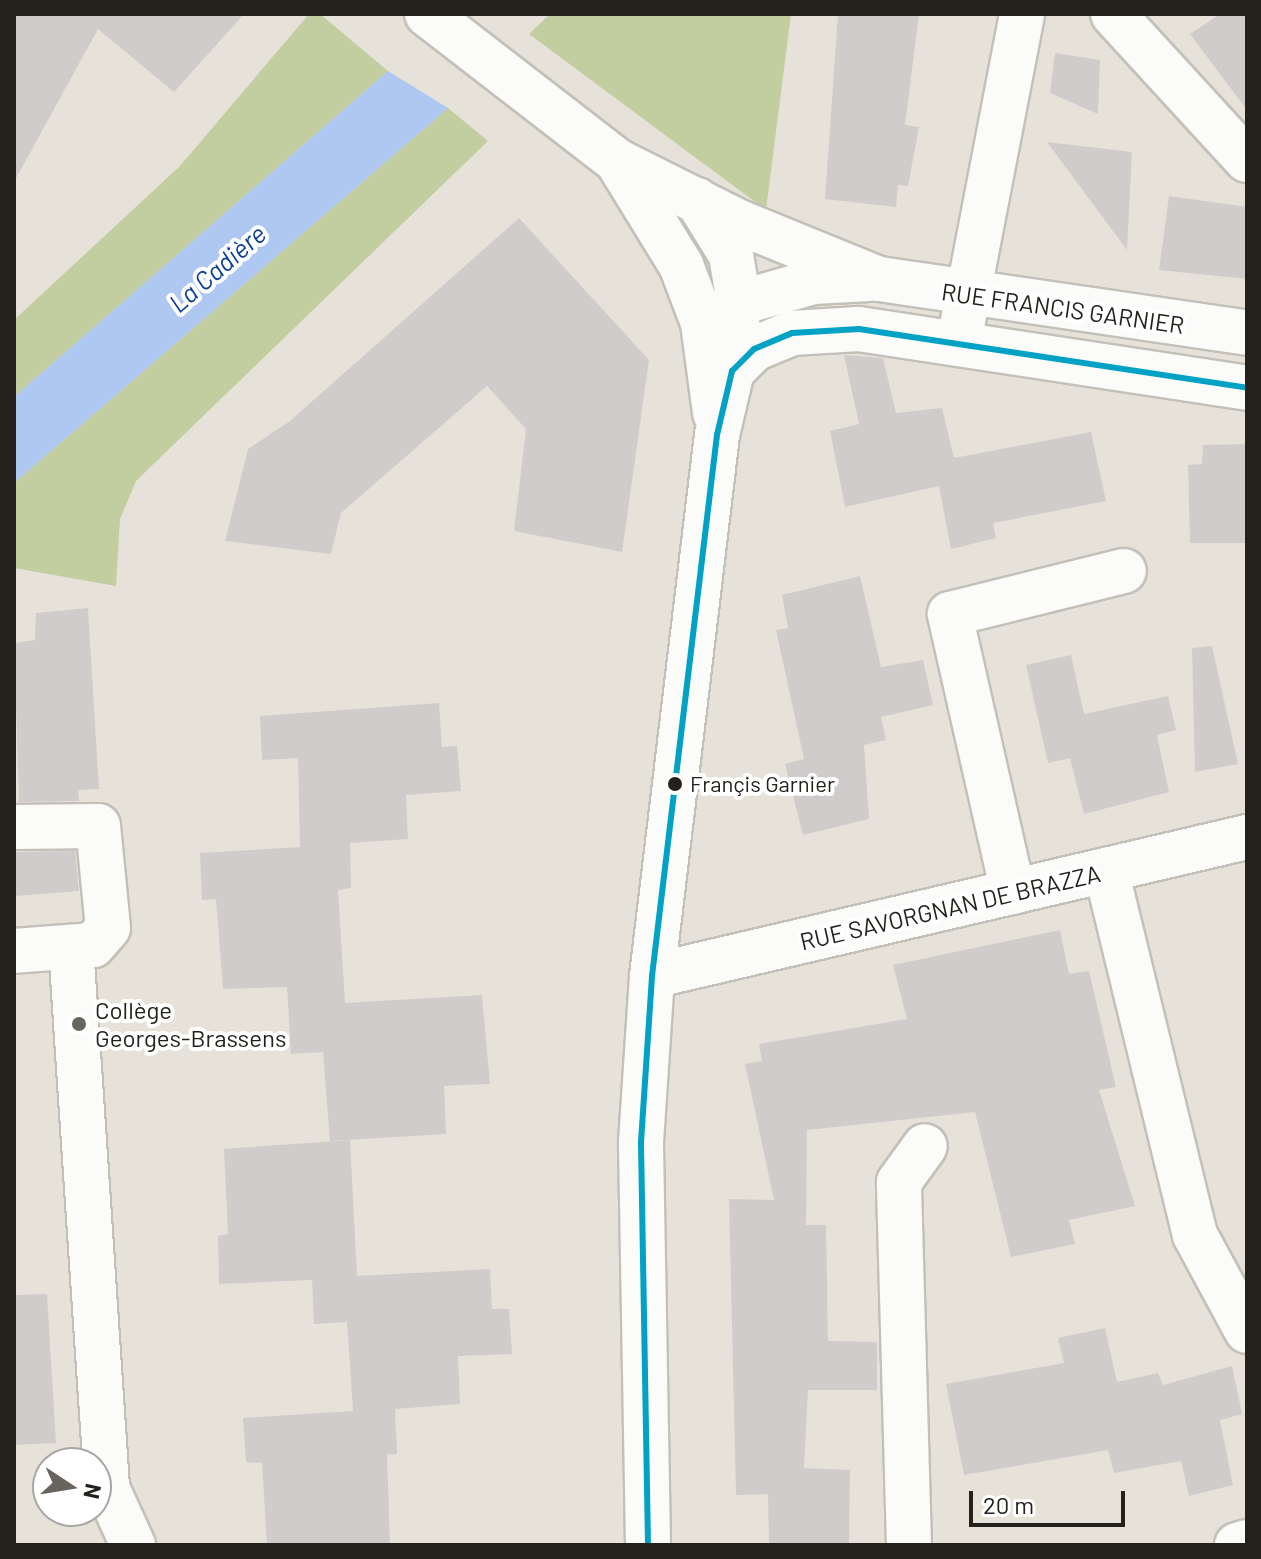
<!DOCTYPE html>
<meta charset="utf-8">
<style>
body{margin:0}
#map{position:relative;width:1261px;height:1559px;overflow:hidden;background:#e6e2da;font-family:Barlow,sans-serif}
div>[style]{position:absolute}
.green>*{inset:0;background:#c3cea0}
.water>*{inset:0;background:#afc8f2}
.building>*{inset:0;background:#d0cccc}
.roads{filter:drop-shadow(2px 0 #c3c0ba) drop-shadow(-2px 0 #c3c0ba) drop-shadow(0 2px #c3c0ba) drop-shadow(0 -2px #c3c0ba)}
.minor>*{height:44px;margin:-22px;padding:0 22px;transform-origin:22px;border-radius:22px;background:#fbfbf9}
.bus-1>*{height:6px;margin:-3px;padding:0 3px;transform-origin:3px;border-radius:3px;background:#02a2c5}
.dots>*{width:22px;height:22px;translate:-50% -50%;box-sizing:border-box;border:4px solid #fff;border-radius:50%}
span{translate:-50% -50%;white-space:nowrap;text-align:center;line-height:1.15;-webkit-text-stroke:8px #fff;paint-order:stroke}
.bus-label{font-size:22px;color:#24211c}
.left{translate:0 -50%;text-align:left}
.street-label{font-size:24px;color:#24211c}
.poi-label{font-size:24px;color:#24211c}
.water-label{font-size:26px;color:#0b4098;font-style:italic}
.frame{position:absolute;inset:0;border:16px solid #24211c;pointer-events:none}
.north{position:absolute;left:32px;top:1447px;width:80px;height:80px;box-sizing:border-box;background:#fff;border:2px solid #a7a6a4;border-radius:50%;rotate:102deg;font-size:22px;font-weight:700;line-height:32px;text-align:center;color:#24211c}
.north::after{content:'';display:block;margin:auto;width:28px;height:36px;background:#68655e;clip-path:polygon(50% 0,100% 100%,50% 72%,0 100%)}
.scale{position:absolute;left:969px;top:1491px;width:156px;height:36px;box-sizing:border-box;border:4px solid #24211c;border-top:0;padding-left:10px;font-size:24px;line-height:28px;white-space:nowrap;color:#24211c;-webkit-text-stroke:6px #fff;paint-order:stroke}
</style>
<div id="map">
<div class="green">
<i style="clip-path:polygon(309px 14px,320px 14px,388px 71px,14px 397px,14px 320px,180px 166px)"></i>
<i style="clip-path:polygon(550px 14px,791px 14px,766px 210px,529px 34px)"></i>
<i style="clip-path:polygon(448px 108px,488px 141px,136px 481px,120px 519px,116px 586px,14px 568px,14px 483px)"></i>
</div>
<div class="water">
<i style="clip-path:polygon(388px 71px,448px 108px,14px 483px,14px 397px)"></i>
</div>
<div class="building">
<i style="clip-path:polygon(14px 14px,244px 14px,174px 92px,98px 29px,14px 182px)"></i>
<i style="clip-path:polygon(838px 14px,919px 14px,905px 125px,919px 127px,908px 186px,898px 185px,896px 207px,825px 199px)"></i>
<i style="clip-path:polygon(1220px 14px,1247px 14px,1247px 110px,1190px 34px)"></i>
<i style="clip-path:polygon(1055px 53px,1100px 60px,1098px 114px,1050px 93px)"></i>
<i style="clip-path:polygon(1047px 142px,1132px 152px,1127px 250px)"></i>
<i style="clip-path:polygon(1169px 196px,1247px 207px,1247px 279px,1159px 270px)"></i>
<i style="clip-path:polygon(519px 218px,649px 360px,622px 552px,514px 531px,526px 429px,487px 386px,341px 513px,331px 554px,225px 541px,248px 449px,290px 421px)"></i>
<i style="clip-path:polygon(844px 355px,883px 358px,896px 413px,942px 408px,954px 458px,1091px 432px,1106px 501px,993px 523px,996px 538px,951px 549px,939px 486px,845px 507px,830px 431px,859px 424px)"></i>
<i style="clip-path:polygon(1247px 444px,1247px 543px,1190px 543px,1188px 465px,1202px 464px,1203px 445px)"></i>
<i style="clip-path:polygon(860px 576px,881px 667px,923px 660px,933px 705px,881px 717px,886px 740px,864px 745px,869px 819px,803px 835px,785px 764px,804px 759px,776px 630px,788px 628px,782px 595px)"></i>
<i style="clip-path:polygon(88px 608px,99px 789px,78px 790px,79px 801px,19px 802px,14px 643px,35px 640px,36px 613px)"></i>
<i style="clip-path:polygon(1212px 646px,1238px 764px,1195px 772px,1192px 648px)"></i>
<i style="clip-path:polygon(1071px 655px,1084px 714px,1168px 696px,1176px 730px,1157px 735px,1169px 792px,1084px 814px,1070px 758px,1048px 763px,1026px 665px)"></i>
<i style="clip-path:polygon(439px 703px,442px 747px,457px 746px,461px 791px,406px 795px,408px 839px,350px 843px,351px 888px,338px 890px,345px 1003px,482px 995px,490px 1084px,444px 1086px,446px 1134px,330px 1141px,323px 1052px,291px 1054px,287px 987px,223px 989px,216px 899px,202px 900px,200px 853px,300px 847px,298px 758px,262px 760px,260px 716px)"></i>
<i style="clip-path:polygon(75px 851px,79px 891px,14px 896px,14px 852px)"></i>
<i style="clip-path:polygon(1060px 930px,1069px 974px,1089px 971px,1116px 1087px,1099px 1090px,1135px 1206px,1069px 1220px,1075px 1244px,1011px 1257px,975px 1112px,807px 1130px,806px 1225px,826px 1225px,828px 1341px,877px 1342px,877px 1390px,808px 1390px,804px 1468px,850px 1470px,849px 1545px,769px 1545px,768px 1494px,736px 1495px,729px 1199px,774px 1200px,745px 1064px,762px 1061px,759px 1044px,907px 1019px,893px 965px)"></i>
<i style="clip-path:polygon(350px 1140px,357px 1276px,490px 1269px,492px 1309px,509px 1309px,512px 1354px,458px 1356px,460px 1404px,395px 1409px,397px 1454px,387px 1454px,390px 1545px,267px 1545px,262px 1463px,246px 1462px,243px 1418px,353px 1411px,347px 1322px,314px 1324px,312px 1280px,219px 1284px,218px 1236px,228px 1234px,224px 1149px)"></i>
<i style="clip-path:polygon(47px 1294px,56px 1443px,14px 1445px,14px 1295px)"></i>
<i style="clip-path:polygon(1105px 1328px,1117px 1382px,1158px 1373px,1163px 1385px,1232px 1366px,1242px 1414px,1220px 1420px,1233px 1485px,1189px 1496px,1181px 1461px,1114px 1473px,1108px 1450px,964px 1475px,946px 1384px,1064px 1363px,1058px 1338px)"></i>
</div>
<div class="roads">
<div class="minor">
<i style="left:427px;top:14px;width:240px;rotate:37.7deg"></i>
<i style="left:617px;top:161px;width:139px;rotate:26.6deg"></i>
<i style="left:741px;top:223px;width:149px;rotate:22.1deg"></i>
<i style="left:879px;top:279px;width:372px;rotate:8.3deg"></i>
<i style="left:1113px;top:14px;width:198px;rotate:47.5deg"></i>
<i style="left:617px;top:161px;width:122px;rotate:58.4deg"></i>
<i style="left:681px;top:265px;width:62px;rotate:69.2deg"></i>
<i style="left:703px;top:323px;width:91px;rotate:82.4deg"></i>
<i style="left:697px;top:200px;width:65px;rotate:58.3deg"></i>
<i style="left:731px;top:255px;width:49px;rotate:80.5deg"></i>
<i style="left:739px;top:303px;width:68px;rotate:95.9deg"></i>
<i style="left:713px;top:317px;width:30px;rotate:-28deg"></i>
<i style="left:739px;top:303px;width:77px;rotate:-15.8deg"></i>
<i style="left:813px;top:282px;width:56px;rotate:-3.1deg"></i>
<i style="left:962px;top:326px;width:318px;rotate:-79.1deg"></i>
<i style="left:14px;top:827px;width:84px;rotate:-0.7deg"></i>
<i style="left:98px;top:826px;width:102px;rotate:84.4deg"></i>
<i style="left:108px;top:928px;width:23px;rotate:131deg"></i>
<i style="left:93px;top:945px;width:79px;rotate:175.7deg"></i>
<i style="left:1106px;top:870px;width:376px;rotate:76.3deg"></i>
<i style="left:1195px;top:1235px;width:109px;rotate:61.6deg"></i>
<i style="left:1013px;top:892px;width:285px;rotate:-102.8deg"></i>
<i style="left:950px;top:614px;width:179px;rotate:-13.9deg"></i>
<i style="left:71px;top:947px;width:542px;rotate:86.19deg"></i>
<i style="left:107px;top:1488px;width:63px;rotate:65.5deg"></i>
<i style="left:652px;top:976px;width:611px;rotate:-13.15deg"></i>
<i style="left:648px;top:1545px;width:403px;rotate:-91deg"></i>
<i style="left:641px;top:1142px;width:166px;rotate:-86.2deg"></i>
<i style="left:652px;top:976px;width:545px;rotate:-83.15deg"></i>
<i style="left:717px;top:435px;width:66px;rotate:-76.8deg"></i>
<i style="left:732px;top:371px;width:31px;rotate:-45deg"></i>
<i style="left:754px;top:349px;width:41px;rotate:-22.8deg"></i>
<i style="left:792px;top:333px;width:67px;rotate:-3.4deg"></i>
<i style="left:859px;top:329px;width:392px;rotate:8.6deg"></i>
<i style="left:909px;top:1545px;width:363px;rotate:-91.6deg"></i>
<i style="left:899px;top:1182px;width:44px;rotate:-54.2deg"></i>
<i style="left:1237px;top:1545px;width:10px;rotate:-17deg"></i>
</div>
</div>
<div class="bus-1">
<i style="left:648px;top:1545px;width:403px;rotate:-91deg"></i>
<i style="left:641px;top:1142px;width:166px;rotate:-86.2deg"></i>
<i style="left:652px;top:976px;width:545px;rotate:-83.15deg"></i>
<i style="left:717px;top:435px;width:66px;rotate:-76.8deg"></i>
<i style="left:732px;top:371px;width:31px;rotate:-45deg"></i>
<i style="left:754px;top:349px;width:41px;rotate:-22.8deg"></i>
<i style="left:792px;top:333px;width:67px;rotate:-3.4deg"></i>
<i style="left:859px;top:329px;width:392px;rotate:8.6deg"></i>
</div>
<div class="dots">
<i style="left:675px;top:784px;background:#24211c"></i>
<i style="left:79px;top:1024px;background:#68655e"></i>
</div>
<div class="bus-label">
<span class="left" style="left:690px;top:784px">Françis Garnier</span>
</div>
<div class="street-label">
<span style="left:1063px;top:308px;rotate:8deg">RUE FRANCIS GARNIER</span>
<span style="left:950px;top:907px;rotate:-13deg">RUE SAVORGNAN DE BRAZZA</span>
</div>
<div class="poi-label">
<span class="left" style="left:95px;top:1024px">Collège<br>Georges-Brassens</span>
</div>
<div class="water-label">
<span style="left:217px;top:268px;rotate:-41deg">La Cadière</span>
</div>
<div class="frame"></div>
<div class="north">N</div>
<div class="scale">20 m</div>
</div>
